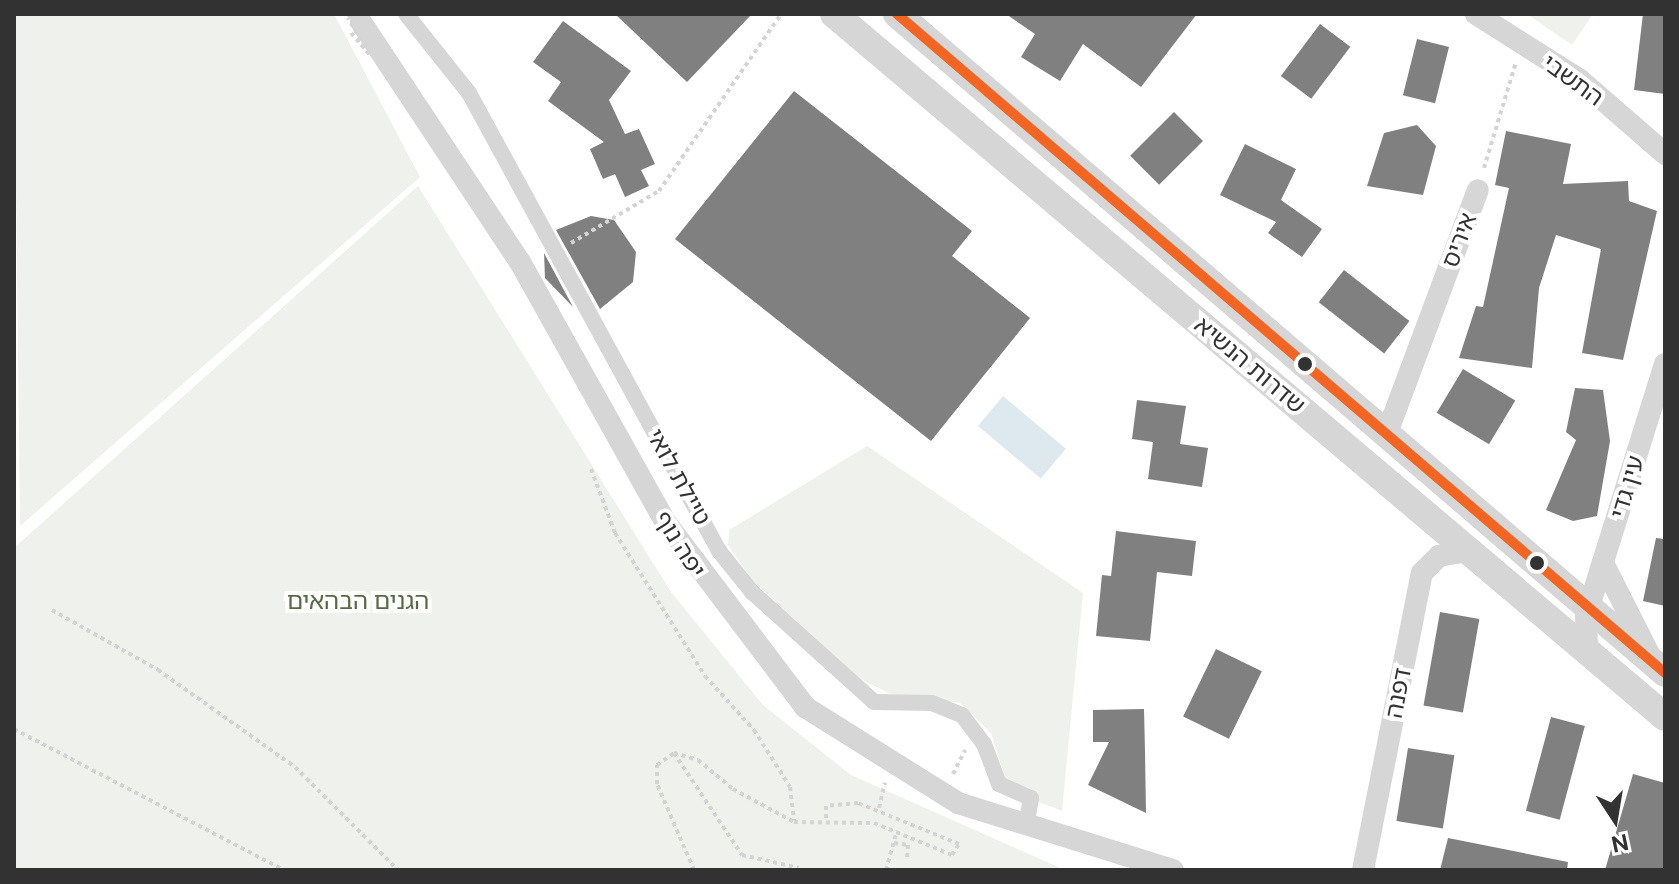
<!DOCTYPE html>
<meta charset="utf-8">
<style>
body{margin:0}
#map{position:relative;width:1679px;height:884px;overflow:hidden;background:#fff;font-family:"Public Sans","Noto Sans Hebrew",sans-serif}
div>[style]{position:absolute}
.green>*{inset:0;background:#eff2ec}
.water>*{inset:0;background:#dde9ef;transform-origin:0 0}
.building>*{inset:0;background:#808080;transform-origin:0 0}
.path>*{height:4px;margin-top:-2px;transform-origin:0;background:repeating-linear-gradient(90deg,#d4d4d4 0 4px,transparent 0 8px)}
.pedestrian>*{height:16px;margin:-8px;padding:0 8px;transform-origin:8px;border-radius:8px;background:#d6d6d6}
.minor>*{height:22px;margin:-11px;padding:0 11px;transform-origin:11px;border-radius:11px;background:#d6d6d6}
.tertiary>*{height:28px;margin:-14px;padding:0 14px;transform-origin:14px;border-radius:14px;background:#d6d6d6}
.path-bridge>*{height:4px;margin-top:-2px;transform-origin:0;background:repeating-linear-gradient(90deg,#d4d4d4 0 4px,transparent 0 8px)}
.bus-1>*{height:10px;margin:-5px;padding:0 5px;transform-origin:5px;border-radius:5px;background:#f26522}
.dots>*{width:22px;height:22px;translate:-50% -50%;box-sizing:border-box;border:4px solid #fff;border-radius:50%}
span{translate:-50% -50%;white-space:nowrap;text-align:center;line-height:1.15;-webkit-text-stroke:8px #fff;paint-order:stroke}
.street-label{font-size:24px;color:#323232}
.park-label{font-size:24px;color:#576a43}
.frame{position:absolute;inset:0;border:16px solid #323232;pointer-events:none}
.north{position:absolute;left:1575px;top:780px;width:80px;height:80px;-webkit-text-stroke:6px #fff;paint-order:stroke;rotate:168deg;font-size:22px;font-weight:700;line-height:32px;text-align:center;color:#323232}
.north::after{content:'';display:block;margin:auto;width:28px;height:36px;background:#323232;clip-path:polygon(50% 0,100% 100%,50% 72%,0 100%)}
</style>
<div id="map">
<div class="green">
<i style="clip-path:polygon(14px 14px,334px 14px,420px 177px,20px 526px)"></i>
<i style="clip-path:polygon(1527px 14px,1593px 14px,1572px 45px)"></i>
<i style="clip-path:polygon(418px 186px,671px 592px,763px 705px,851px 775px,1065px 870px,14px 870px,14px 548px)"></i>
<i style="clip-path:polygon(867px 446px,1083px 593px,1062px 811px,1009px 790px,991px 733px,960px 703px,891px 694px,858px 678px,751px 579px,728px 545px,729px 530px)"></i>
</div>
<div class="water">
<i style="left:1003px;top:396px;width:82px;height:39px;rotate:40deg"></i>
</div>
<div class="building">
<i style="clip-path:polygon(615px 14px,752px 14px,687px 82px)"></i>
<i style="clip-path:polygon(1006px 14px,1197px 14px,1141px 87px,1083px 44px,1060px 81px,1021px 57px,1035px 34px)"></i>
<i style="clip-path:polygon(1643px 14px,1665px 14px,1665px 94px,1634px 90px)"></i>
<i style="clip-path:polygon(563px 21px,631px 71px,609px 100px,625px 134px,639px 129px,655px 164px,641px 170px,649px 186px,625px 197px,615px 174px,603px 179px,590px 149px,604px 142px,548px 101px,561px 82px,533px 62px)"></i>
<i style="left:1320px;top:24px;width:38px;height:65px;rotate:37deg"></i>
<i style="left:1417px;top:39px;width:33px;height:58px;rotate:14deg"></i>
<i style="clip-path:polygon(794px 91px,972px 231px,952px 256px,1030px 318px,931px 441px,675px 239px)"></i>
<i style="left:1174px;top:112px;width:41px;height:62px;rotate:45deg"></i>
<i style="clip-path:polygon(1417px 125px,1436px 146px,1423px 195px,1367px 186px,1384px 133px)"></i>
<i style="clip-path:polygon(1506px 131px,1571px 144px,1563px 184px,1628px 181px,1629px 201px,1657px 211px,1623px 360px,1582px 353px,1601px 249px,1556px 235px,1539px 288px,1532px 368px,1459px 358px,1476px 306px,1483px 307px,1509px 188px,1495px 185px)"></i>
<i style="clip-path:polygon(1245px 144px,1296px 169px,1281px 200px,1322px 229px,1302px 257px,1268px 233px,1276px 222px,1220px 195px)"></i>
<i style="clip-path:polygon(591px 216px,614px 220px,636px 252px,633px 282px,600px 309px,556px 230px)"></i>
<i style="clip-path:polygon(544px 253px,573px 307px,545px 278px)"></i>
<i style="left:1344px;top:270px;width:83px;height:41px;rotate:38deg"></i>
<i style="left:1463px;top:369px;width:61px;height:51px;rotate:31deg"></i>
<i style="clip-path:polygon(1575px 388px,1603px 390px,1610px 441px,1597px 516px,1573px 521px,1546px 510px,1576px 440px,1566px 432px)"></i>
<i style="clip-path:polygon(1137px 400px,1186px 406px,1180px 444px,1208px 448px,1202px 487px,1148px 479px,1153px 442px,1132px 439px)"></i>
<i style="clip-path:polygon(1116px 531px,1196px 541px,1192px 576px,1157px 572px,1150px 641px,1096px 636px,1102px 575px,1111px 576px)"></i>
<i style="clip-path:polygon(1656px 538px,1665px 539px,1665px 606px,1643px 601px)"></i>
<i style="left:1440px;top:612px;width:40px;height:95px;rotate:10deg"></i>
<i style="left:1216px;top:649px;width:51px;height:75px;rotate:26deg"></i>
<i style="clip-path:polygon(1144px 709px,1145px 751px,1146px 813px,1088px 785px,1109px 742px,1093px 742px,1093px 710px)"></i>
<i style="left:1551px;top:717px;width:35px;height:97px;rotate:15deg"></i>
<i style="left:1408px;top:748px;width:47px;height:74px;rotate:9deg"></i>
<i style="clip-path:polygon(1633px 774px,1665px 783px,1665px 870px,1605px 870px)"></i>
<i style="clip-path:polygon(1448px 838px,1568px 862px,1567px 870px,1440px 870px)"></i>
</div>
<div class="path">
<i style="left:1484px;top:168px;width:108px;rotate:-73.2deg"></i>
<i style="left:571px;top:243px;width:102px;rotate:-30.6deg"></i>
<i style="left:659px;top:191px;width:215px;rotate:-55.4deg"></i>
<i style="left:591px;top:469px;width:68px;rotate:69.4deg"></i>
<i style="left:615px;top:533px;width:169px;rotate:57.8deg"></i>
<i style="left:705px;top:676px;width:73px;rotate:47.8deg"></i>
<i style="left:754px;top:730px;width:67px;rotate:57.7deg"></i>
<i style="left:790px;top:787px;width:34px;rotate:83deg"></i>
<i style="left:52px;top:610px;width:122px;rotate:29.5deg"></i>
<i style="left:158px;top:670px;width:168px;rotate:35.3deg"></i>
<i style="left:295px;top:767px;width:146px;rotate:45deg"></i>
<i style="left:14px;top:729px;width:305px;rotate:27.6deg"></i>
<i style="left:674px;top:753px;width:123px;rotate:56.3deg"></i>
<i style="left:742px;top:855px;width:58px;rotate:12.8deg"></i>
<i style="left:953px;top:774px;width:27px;rotate:-63deg"></i>
<i style="left:879px;top:808px;width:26px;rotate:-77deg"></i>
<i style="left:894px;top:843px;width:14px;rotate:8deg"></i>
<i style="left:908px;top:845px;width:14px;rotate:94deg"></i>
<i style="left:694px;top:870px;width:94px;rotate:-113.3deg"></i>
<i style="left:657px;top:784px;width:19px;rotate:-90deg"></i>
<i style="left:657px;top:765px;width:21px;rotate:-35deg"></i>
<i style="left:674px;top:753px;width:25px;rotate:16deg"></i>
<i style="left:698px;top:760px;width:45px;rotate:39.6deg"></i>
<i style="left:733px;top:789px;width:69px;rotate:28.4deg"></i>
<i style="left:794px;top:822px;width:80px;rotate:0.7deg"></i>
<i style="left:874px;top:823px;width:84px;rotate:22.3deg"></i>
<i style="left:952px;top:855px;width:13px;rotate:-58deg"></i>
<i style="left:959px;top:844px;width:109px;rotate:-157.9deg"></i>
<i style="left:858px;top:803px;width:32px;rotate:175deg"></i>
<i style="left:826px;top:806px;width:12px;rotate:90deg"></i>
<i style="left:886px;top:870px;width:41px;rotate:-74.6deg"></i>
</div>
<div class="pedestrian">
<i style="left:406px;top:14px;width:101px;rotate:51.4deg"></i>
<i style="left:469px;top:93px;width:522px;rotate:61.37deg"></i>
<i style="left:719px;top:551px;width:53px;rotate:51.2deg"></i>
<i style="left:752px;top:592px;width:164px;rotate:42deg"></i>
<i style="left:874px;top:702px;width:58px;rotate:1deg"></i>
<i style="left:932px;top:703px;width:32px;rotate:22deg"></i>
<i style="left:962px;top:715px;width:36px;rotate:53deg"></i>
<i style="left:984px;top:744px;width:43px;rotate:69.4deg"></i>
<i style="left:999px;top:784px;width:35px;rotate:24deg"></i>
<i style="left:1031px;top:798px;width:29px;rotate:100deg"></i>
</div>
<div class="minor">
<i style="left:1476px;top:14px;width:123px;rotate:32.4deg"></i>
<i style="left:1580px;top:80px;width:113px;rotate:41deg"></i>
<i style="left:361px;top:22px;width:288px;rotate:56.5deg"></i>
<i style="left:520px;top:262px;width:299px;rotate:60.8deg"></i>
<i style="left:666px;top:523px;width:231px;rotate:52.9deg"></i>
<i style="left:805px;top:707px;width:181px;rotate:32.1deg"></i>
<i style="left:958px;top:803px;width:225px;rotate:17.3deg"></i>
<i style="left:1387px;top:433px;width:259px;rotate:-69.5deg"></i>
<i style="left:1603px;top:563px;width:111px;rotate:63.2deg"></i>
<i style="left:1587px;top:645px;width:29px;rotate:-92deg"></i>
<i style="left:1586px;top:616px;width:264px;rotate:-72.6deg"></i>
<i style="left:1363px;top:870px;width:303px;rotate:-78.8deg"></i>
<i style="left:1422px;top:573px;width:24px;rotate:-45deg"></i>
<i style="left:1439px;top:556px;width:34px;rotate:-10deg"></i>
</div>
<div class="tertiary">
<i style="left:834px;top:14px;width:1088px;rotate:40.23deg"></i>
<i style="left:897px;top:14px;width:1012px;rotate:40.63deg"></i>
</div>
<div class="path-bridge">
<i style="left:351px;top:33px;width:28px;rotate:49deg"></i>
<i style="left:369px;top:54px;width:42px;rotate:-120.3deg"></i>
<i style="left:348px;top:18px;width:10px;rotate:-24deg"></i>
</div>
<div class="bus-1">
<i style="left:897px;top:14px;width:1012px;rotate:40.63deg"></i>
</div>
<div class="dots">
<i style="left:1305px;top:364px;background:#323232"></i>
<i style="left:1537px;top:563px;background:#323232"></i>
</div>
<div class="street-label">
<span style="left:1573px;top:80px;rotate:36deg">התשבי</span>
<span style="left:1459px;top:240px;rotate:-69deg">איריס</span>
<span style="left:1250px;top:365px;rotate:40deg">שדרות הנשיא</span>
<span style="left:679px;top:477px;rotate:61deg">טיילת לואי</span>
<span style="left:1627px;top:487px;rotate:-73deg">עין גדי</span>
<span style="left:680px;top:544px;rotate:58deg">יפה נוף</span>
<span style="left:1398px;top:693px;rotate:-79deg">דפנה</span>
</div>
<div class="park-label">
<span style="left:358px;top:601px">הגנים הבהאים</span>
</div>
<div class="frame"></div>
<div class="north">N</div>
</div>
